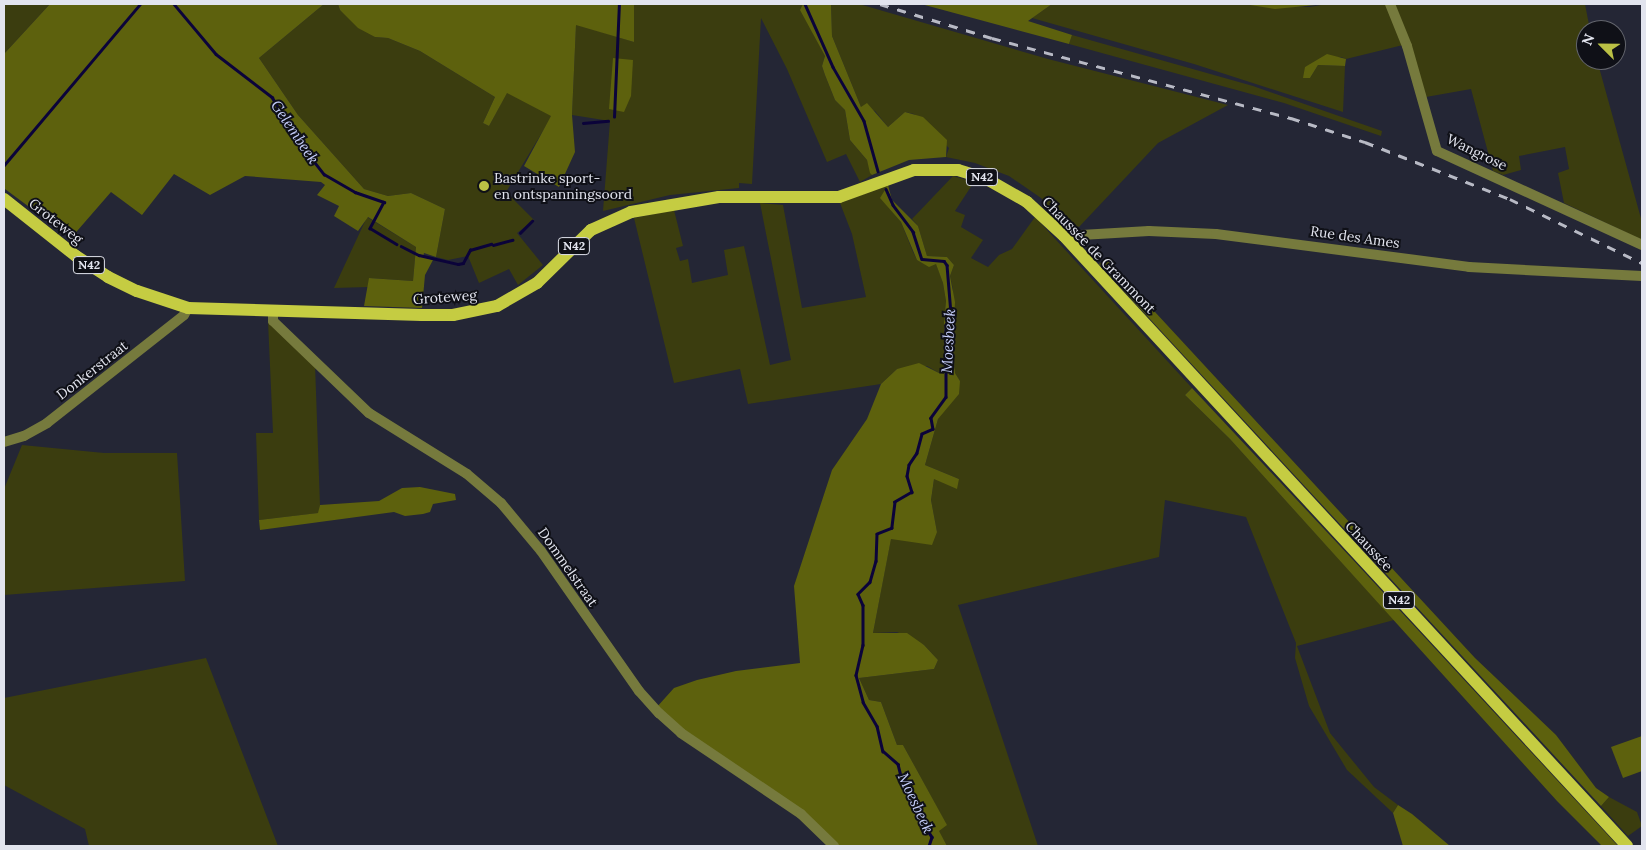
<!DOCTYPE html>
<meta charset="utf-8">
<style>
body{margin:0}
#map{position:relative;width:1646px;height:850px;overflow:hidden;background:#242635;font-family:Lora,serif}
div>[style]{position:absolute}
.green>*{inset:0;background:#3b3d0f}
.forest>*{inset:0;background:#5d610d}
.stream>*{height:2.5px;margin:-1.25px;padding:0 1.25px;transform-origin:1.25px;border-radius:1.25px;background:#0b033a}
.minor>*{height:10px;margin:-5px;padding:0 5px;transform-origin:5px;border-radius:5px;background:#767a3d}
.primary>*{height:12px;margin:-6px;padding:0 6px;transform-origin:6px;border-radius:6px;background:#c5cc42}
.rail>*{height:2.5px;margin-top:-1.25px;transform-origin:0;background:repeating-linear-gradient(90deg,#b8bac5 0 9px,transparent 0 18px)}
.dots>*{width:14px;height:14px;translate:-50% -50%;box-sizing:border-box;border:2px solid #0f1017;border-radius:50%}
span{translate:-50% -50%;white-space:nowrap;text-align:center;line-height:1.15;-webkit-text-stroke:4px #0f1017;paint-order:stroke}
.shield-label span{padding:1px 4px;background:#0f1017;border:1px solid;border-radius:4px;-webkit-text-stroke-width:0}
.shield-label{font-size:12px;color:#e2e4ee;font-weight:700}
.street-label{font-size:14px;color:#e2e4ee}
.poi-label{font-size:14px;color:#e2e4ee}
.left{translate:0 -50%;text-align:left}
.water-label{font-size:15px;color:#c4ccf8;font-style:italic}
.frame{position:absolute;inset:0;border:5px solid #e2e4ee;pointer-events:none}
.north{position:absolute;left:1576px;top:20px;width:50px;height:50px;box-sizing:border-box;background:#0f1017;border:1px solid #63656d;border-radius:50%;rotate:293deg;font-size:14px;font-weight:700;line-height:20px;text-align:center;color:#e2e4ee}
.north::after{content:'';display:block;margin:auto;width:18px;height:22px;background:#bac045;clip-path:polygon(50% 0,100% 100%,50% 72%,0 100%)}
</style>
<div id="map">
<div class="green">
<i style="clip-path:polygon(4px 4px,50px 4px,4px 54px)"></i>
<i style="clip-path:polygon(324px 4px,338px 4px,340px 10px,375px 37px,388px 38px,420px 51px,495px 97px,483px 123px,489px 126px,507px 92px,552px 116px,506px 192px,534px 220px,517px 233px,543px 265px,518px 285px,509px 269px,479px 283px,468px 256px,448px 260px,436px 257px,445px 209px,411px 193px,388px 196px,364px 189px,298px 115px,259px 58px)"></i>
<i style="clip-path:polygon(634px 4px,803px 4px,801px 10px,825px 56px,822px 66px,825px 75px,835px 100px,845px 110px,850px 140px,867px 160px,872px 175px,860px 182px,846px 154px,827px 162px,787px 69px,761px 18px,752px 184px,739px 183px,739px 188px,670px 195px,603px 211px,610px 121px,572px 115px,576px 24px,634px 42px)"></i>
<i style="clip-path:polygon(831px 4px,859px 4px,1048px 59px,1228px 105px,1158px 143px,1079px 227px,1063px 222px,1041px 198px,1009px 176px,975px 163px,946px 157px,949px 148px,914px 114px,905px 112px,888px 127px,875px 111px,861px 107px,832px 36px)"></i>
<i style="clip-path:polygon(1052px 4px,1244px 4px,1310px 7px,1326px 4px,1387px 4px,1403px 45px,1346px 59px,1341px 57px,1305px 67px,1310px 78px,1318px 65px,1345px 66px,1343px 112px,1194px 64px,1032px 18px)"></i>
<i style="clip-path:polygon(1394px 4px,1585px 4px,1590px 30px,1586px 30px,1586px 60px,1597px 60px,1642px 222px,1642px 240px,1564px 203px,1558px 173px,1569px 169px,1565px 147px,1519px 156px,1521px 170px,1503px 175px,1493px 171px,1471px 89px,1426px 97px)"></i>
<i style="clip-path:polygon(1072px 35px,1253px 86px,1382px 131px,1381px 136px,1284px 103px,1069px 44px)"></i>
<i style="clip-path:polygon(953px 176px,974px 182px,955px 211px,965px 215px,961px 227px,983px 240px,971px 258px,988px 267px,999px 255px,1012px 249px,1035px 217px,1192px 388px,1185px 395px,1230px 439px,1394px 620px,1297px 646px,1330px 733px,1374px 787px,1398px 805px,1393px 813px,1347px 770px,1309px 706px,1295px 658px,1296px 643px,1246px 517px,1165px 500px,1159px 557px,958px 605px,1038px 846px,947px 846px,938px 831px,946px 824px,903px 745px,897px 745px,881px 702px,869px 700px,859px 678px,934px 669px,938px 660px,924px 645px,897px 632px,873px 633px,891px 538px,937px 532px,931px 500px,934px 479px,959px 479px,925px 465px,938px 419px,960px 381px,955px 373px,953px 348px,953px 289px,950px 276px,954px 265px,947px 257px,927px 256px,918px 226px,912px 219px)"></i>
<i style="clip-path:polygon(888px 185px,889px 208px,901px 222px,913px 252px,917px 260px,929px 266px,936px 263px,943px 283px,946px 301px,944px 322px,946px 371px,939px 373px,927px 366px,897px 369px,881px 384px,748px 404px,740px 369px,674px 383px,634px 218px,674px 210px,683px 246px,676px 248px,680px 261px,688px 259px,692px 283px,728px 275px,724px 250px,744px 246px,770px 365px,791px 360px,760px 203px,783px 205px,802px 308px,866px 297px,852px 234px,840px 203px)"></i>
<i style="clip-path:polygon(367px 217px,416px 247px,413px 281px,370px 278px,368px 287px,334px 288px)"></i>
<i style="clip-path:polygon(268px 321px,315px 364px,320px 505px,319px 513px,259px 520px,256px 433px,273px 433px)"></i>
<i style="clip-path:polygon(22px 445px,104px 453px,177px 453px,185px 581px,4px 595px,4px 489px)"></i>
<i style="clip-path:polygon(206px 658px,278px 846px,89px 846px,85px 829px,4px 785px,4px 698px)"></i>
<i style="clip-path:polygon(1609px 797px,1637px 812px,1642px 826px,1628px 836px,1601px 806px)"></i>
</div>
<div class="forest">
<i style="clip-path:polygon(50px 4px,324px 4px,259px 58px,298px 115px,364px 189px,388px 196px,411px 193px,445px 209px,436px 257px,424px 253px,423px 257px,433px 260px,425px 275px,422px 308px,364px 306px,369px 278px,413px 281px,416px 247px,368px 217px,358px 231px,334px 216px,339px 206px,317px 195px,325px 185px,321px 182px,245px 176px,210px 195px,174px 174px,142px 215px,111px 192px,71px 238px,5px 189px,4px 54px)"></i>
<i style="clip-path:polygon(338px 4px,634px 4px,634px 42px,576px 25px,572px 115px,575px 152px,559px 187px,524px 166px,551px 116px,507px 93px,489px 126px,483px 123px,495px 97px,420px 51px,388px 38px,375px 37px,358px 28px,340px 10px)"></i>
<i style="clip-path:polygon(803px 4px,831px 4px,832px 36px,861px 107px,867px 103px,888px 127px,905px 112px,923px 117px,947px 140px,946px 157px,909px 160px,872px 175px,870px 173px,867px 160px,850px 140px,845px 110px,835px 100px,825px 75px,822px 66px,825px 56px,800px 10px)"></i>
<i style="clip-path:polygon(921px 4px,1052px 4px,1028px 21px,1072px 35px,1069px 44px)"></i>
<i style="clip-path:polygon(1244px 4px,1326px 4px,1275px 9px)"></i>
<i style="clip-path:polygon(1327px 54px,1346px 59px,1345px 66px,1318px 65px,1310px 78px,1303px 78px,1305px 67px)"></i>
<i style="clip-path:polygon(613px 58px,633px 60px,631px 96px,624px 112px,609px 109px)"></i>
<i style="clip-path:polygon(888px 185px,892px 200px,918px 226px,927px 256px,947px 257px,954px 265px,950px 276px,955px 302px,953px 348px,955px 373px,960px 381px,959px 394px,938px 419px,925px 465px,959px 479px,957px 489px,934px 479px,931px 500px,937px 532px,932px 545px,891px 539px,873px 633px,907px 633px,924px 645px,938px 660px,934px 669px,859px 678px,869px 700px,881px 702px,897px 745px,903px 745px,947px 825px,939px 831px,947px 846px,836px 846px,656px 708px,674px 688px,697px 680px,736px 671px,800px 663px,794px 586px,832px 470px,867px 419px,881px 384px,897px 369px,919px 363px,939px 373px,946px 371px,944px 322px,946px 301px,943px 283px,936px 264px,929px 267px,917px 260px,901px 222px,880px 198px)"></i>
<i style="clip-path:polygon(1106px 259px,1475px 658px,1556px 735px,1596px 788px,1609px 797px,1601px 806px,1099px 264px)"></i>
<i style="clip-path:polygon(1192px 388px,1355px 562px,1618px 846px,1602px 846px,1557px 801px,1230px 439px,1185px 395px)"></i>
<i style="clip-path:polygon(420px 487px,455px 494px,456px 500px,433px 504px,430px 512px,423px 514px,405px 516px,394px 512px,260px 530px,259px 520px,318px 513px,320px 505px,379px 501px,402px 488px)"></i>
<i style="clip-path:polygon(1642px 736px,1642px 771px,1623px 778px,1611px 747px)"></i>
<i style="clip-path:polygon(1398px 805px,1412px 814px,1450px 846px,1403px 846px,1393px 813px)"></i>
</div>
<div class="stream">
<i style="left:174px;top:4px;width:65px;rotate:50deg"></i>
<i style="left:216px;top:54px;width:71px;rotate:37.5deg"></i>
<i style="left:272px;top:97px;width:57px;rotate:58.5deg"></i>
<i style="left:302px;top:146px;width:36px;rotate:52deg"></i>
<i style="left:324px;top:174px;width:36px;rotate:30deg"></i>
<i style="left:355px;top:192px;width:31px;rotate:19deg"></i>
<i style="left:384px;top:202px;width:30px;rotate:118deg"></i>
<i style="left:370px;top:228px;width:31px;rotate:31deg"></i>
<i style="left:805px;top:4px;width:69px;rotate:66deg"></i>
<i style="left:833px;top:67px;width:62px;rotate:60.1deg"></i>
<i style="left:864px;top:121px;width:52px;rotate:74.4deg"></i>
<i style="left:614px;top:117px;width:113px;rotate:-87.5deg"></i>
<i style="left:583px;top:123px;width:25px;rotate:-5deg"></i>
<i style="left:4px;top:165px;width:211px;rotate:-49.8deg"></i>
<i style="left:886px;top:189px;width:17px;rotate:66deg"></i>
<i style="left:893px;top:205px;width:34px;rotate:53deg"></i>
<i style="left:913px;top:232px;width:28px;rotate:72deg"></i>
<i style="left:922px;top:259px;width:22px;rotate:5deg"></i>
<i style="left:944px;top:261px;width:5px;rotate:53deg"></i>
<i style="left:947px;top:265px;width:49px;rotate:85.3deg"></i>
<i style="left:951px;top:314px;width:12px;rotate:114deg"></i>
<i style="left:946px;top:325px;width:72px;rotate:90deg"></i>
<i style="left:946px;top:397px;width:26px;rotate:126deg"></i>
<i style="left:931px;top:418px;width:11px;rotate:80deg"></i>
<i style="left:933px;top:429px;width:12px;rotate:156deg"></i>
<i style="left:922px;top:434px;width:20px;rotate:105deg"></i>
<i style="left:917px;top:453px;width:14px;rotate:124deg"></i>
<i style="left:909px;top:465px;width:11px;rotate:100deg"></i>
<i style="left:907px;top:476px;width:17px;rotate:73deg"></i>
<i style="left:912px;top:492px;width:20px;rotate:150deg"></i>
<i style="left:895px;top:502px;width:26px;rotate:97deg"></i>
<i style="left:892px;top:528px;width:16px;rotate:158deg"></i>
<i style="left:877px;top:534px;width:27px;rotate:92deg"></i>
<i style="left:876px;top:561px;width:22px;rotate:106deg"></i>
<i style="left:870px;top:582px;width:17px;rotate:135deg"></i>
<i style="left:858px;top:594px;width:12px;rotate:66deg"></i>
<i style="left:863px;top:605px;width:40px;rotate:90deg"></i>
<i style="left:863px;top:645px;width:31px;rotate:103deg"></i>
<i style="left:856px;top:675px;width:28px;rotate:75deg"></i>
<i style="left:863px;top:702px;width:28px;rotate:60deg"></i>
<i style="left:877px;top:726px;width:26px;rotate:77deg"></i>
<i style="left:883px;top:751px;width:20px;rotate:41deg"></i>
<i style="left:898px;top:764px;width:16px;rotate:76deg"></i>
<i style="left:902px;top:780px;width:23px;rotate:52deg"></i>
<i style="left:916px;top:798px;width:19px;rotate:81deg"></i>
<i style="left:919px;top:817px;width:24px;rotate:57deg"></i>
<i style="left:932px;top:837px;width:9px;rotate:108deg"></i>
<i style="left:520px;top:233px;width:17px;rotate:-45deg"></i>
<i style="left:493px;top:245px;width:20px;rotate:-15deg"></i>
<i style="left:401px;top:246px;width:20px;rotate:27deg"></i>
<i style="left:419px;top:255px;width:40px;rotate:13deg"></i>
<i style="left:458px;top:264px;width:5px;rotate:-11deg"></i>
<i style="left:463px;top:263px;width:15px;rotate:-62deg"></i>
<i style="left:470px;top:250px;width:22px;rotate:-16deg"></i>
</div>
<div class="minor">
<i style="left:1390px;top:4px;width:45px;rotate:68deg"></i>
<i style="left:1407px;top:46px;width:109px;rotate:74.1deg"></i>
<i style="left:1437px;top:151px;width:226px;rotate:24.6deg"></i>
<i style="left:1064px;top:236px;width:85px;rotate:-3.4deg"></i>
<i style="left:1149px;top:231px;width:67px;rotate:2.6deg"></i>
<i style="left:1216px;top:234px;width:255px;rotate:7.4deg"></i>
<i style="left:1469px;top:267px;width:173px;rotate:3deg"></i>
<i style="left:273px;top:312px;width:9px;rotate:90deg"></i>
<i style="left:273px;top:321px;width:133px;rotate:43.8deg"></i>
<i style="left:369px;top:413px;width:115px;rotate:31.9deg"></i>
<i style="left:467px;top:474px;width:45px;rotate:40.5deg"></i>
<i style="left:501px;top:503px;width:62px;rotate:50.2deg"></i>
<i style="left:541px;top:551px;width:171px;rotate:55deg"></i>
<i style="left:639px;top:691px;width:30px;rotate:48deg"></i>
<i style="left:659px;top:713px;width:30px;rotate:42deg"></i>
<i style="left:681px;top:733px;width:145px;rotate:34deg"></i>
<i style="left:801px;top:814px;width:46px;rotate:44.1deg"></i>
<i style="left:4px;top:442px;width:21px;rotate:-17deg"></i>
<i style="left:24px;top:436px;width:26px;rotate:-29deg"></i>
<i style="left:47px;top:423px;width:174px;rotate:-38.2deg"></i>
<i style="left:184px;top:315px;width:8px;rotate:-60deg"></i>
</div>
<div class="primary">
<i style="left:4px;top:199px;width:92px;rotate:38.4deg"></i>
<i style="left:76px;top:256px;width:38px;rotate:33deg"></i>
<i style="left:108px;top:277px;width:32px;rotate:26deg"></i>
<i style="left:137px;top:291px;width:54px;rotate:18.4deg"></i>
<i style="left:188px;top:308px;width:234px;rotate:1.7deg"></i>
<i style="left:422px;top:315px;width:31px"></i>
<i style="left:453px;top:315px;width:45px;rotate:-11.6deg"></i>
<i style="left:497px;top:306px;width:46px;rotate:-29.9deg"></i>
<i style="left:537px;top:283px;width:76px;rotate:-44.5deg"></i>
<i style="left:591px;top:230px;width:44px;rotate:-24.2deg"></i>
<i style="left:631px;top:212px;width:89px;rotate:-9.7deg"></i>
<i style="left:719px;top:197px;width:120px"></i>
<i style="left:839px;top:197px;width:80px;rotate:-19.8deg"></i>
<i style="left:914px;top:170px;width:44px"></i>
<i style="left:958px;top:170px;width:28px;rotate:17deg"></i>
<i style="left:985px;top:178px;width:48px;rotate:29.7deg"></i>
<i style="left:1027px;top:202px;width:50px;rotate:42.6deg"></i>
<i style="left:1064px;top:236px;width:830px;rotate:47.29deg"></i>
</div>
<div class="rail">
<i style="left:880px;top:4px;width:117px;rotate:16.9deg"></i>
<i style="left:992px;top:38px;width:310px;rotate:15deg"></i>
<i style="left:1291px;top:118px;width:78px;rotate:18deg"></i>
<i style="left:1365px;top:142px;width:156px;rotate:21.5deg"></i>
<i style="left:1510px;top:199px;width:147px;rotate:25.9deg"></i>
</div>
<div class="dots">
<i style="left:484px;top:186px;background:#bac045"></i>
</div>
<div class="shield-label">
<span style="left:982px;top:177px">N42</span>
<span style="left:574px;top:246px">N42</span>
<span style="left:89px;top:265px">N42</span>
<span style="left:1399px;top:600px">N42</span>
</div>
<div class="street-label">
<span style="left:1477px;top:152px;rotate:26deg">Wangrose</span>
<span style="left:56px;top:221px;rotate:38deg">Groteweg</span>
<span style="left:1355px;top:237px;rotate:8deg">Rue des Ames</span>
<span style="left:1099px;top:255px;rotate:46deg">Chaussée de Grammont</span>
<span style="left:445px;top:297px;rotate:-4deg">Groteweg</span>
<span style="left:92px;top:370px;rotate:-38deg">Donkerstraat</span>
<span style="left:1369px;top:546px;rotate:47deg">Chaussée</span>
<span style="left:568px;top:567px;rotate:55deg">Dommelstraat</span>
</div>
<div class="poi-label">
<span class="left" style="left:494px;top:186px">Bastrinke sport-<br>en ontspanningsoord</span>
</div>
<div class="water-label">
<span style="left:295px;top:132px;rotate:56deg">Gelembeek</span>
<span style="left:948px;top:341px;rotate:-87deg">Moesbeek</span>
<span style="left:916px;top:803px;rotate:65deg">Moesbeek</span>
</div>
<div class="frame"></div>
<div class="north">N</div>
</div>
